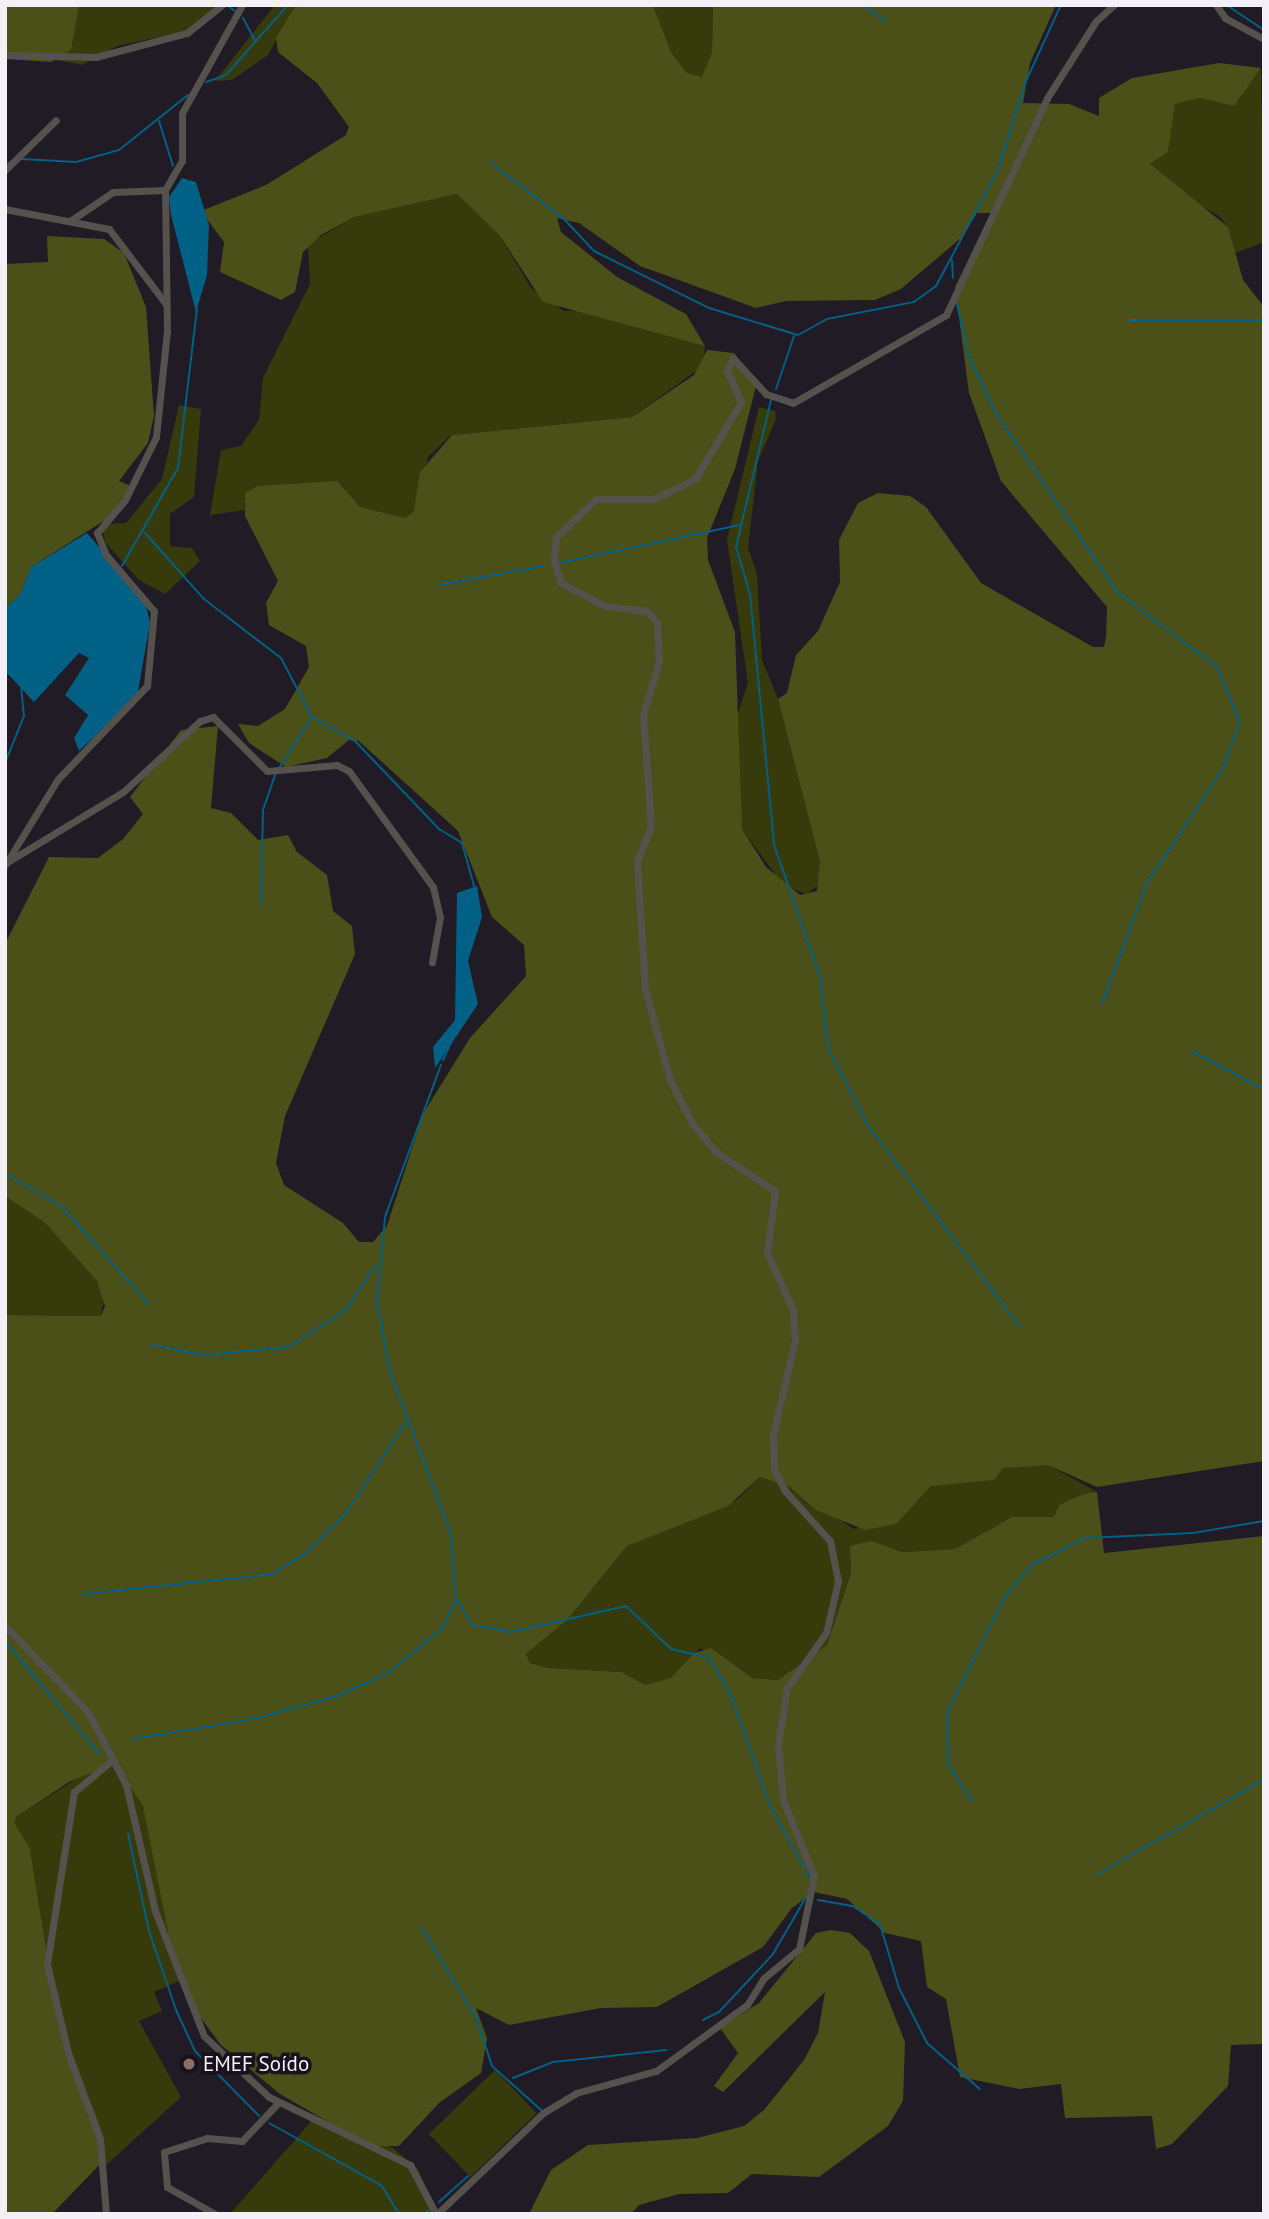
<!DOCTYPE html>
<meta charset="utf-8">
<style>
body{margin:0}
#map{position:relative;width:1269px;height:2219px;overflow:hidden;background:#201b24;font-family:"PT Sans",sans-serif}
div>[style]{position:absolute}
.green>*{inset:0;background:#373b0c;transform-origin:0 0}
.forest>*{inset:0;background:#4b5018}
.water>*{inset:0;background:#006085}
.stream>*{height:2px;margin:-1px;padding:0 1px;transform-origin:1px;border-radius:1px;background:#006085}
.minor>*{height:7px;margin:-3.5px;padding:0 3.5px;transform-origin:3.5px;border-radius:3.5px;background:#55524e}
.dots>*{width:19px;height:19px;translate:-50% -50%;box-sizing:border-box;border:4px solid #17121b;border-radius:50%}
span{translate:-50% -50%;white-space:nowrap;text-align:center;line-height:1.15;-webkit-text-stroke:7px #17121b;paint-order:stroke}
.poi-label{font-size:21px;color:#f3f0f7}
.left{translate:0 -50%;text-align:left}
.frame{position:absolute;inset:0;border:7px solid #f3f0f7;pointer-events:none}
</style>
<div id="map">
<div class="green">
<i style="clip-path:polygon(79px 5px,226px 5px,196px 29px,117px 46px,82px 65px,58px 60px)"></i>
<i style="clip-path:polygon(275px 5px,296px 5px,268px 55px,232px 80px,215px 81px)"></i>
<i style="clip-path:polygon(653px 5px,713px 5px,712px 52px,703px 77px,687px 73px,671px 52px)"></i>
<i style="clip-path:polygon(1261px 68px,1264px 242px,1233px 254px,1228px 227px,1219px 216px,1180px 194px,1150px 164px,1168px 151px,1175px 104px,1200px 98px,1234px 106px)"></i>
<i style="clip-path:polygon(457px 194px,500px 236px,531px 288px,564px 311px,588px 310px,705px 346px,703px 366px,632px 417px,451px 435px,428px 457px,414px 511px,407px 518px,360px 507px,343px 489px,244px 503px,245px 510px,210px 515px,221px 450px,241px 446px,259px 420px,263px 378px,310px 284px,308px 244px,354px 217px)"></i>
<i style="clip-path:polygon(179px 405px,201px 409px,194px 497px,170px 514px,170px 546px,192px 548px,200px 561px,165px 594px,139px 580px,105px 542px,103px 532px,109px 524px,126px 523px,162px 479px)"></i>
<i style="clip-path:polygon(759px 407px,775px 411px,776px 419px,758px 461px,748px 548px,757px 574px,762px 660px,778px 699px,820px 862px,820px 884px,806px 894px,783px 885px,742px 829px,735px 722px,748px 683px,727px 540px)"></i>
<i style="clip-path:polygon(5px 1196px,44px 1222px,97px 1281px,105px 1295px,101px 1316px,5px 1315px)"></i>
<i style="clip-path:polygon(1047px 1464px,1097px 1492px,1059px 1505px,1055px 1517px,1012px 1517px,955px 1549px,902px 1552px,881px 1545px,850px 1557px,851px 1573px,827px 1645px,778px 1680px,752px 1678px,700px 1648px,672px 1678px,645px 1685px,622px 1672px,548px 1668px,530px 1663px,526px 1654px,567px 1620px,627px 1546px,737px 1500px,760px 1477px,790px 1487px,854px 1529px,910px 1508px,931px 1486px,1003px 1468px)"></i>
<i style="clip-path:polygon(100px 1764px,118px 1765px,143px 1806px,184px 1979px,154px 1992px,162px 2011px,139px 2021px,181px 2097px,104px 2167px,100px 2125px,60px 2033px,31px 1854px,15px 1824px,16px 1817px)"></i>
<i style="left:495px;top:2070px;width:60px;height:92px;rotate:46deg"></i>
<i style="clip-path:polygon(314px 2118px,393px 2148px,418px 2169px,437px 2214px,230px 2214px)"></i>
</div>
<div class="forest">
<i style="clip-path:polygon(5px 5px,79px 5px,71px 50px,51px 62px,5px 59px)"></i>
<i style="clip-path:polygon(296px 5px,653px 5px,671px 52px,687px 73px,702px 77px,712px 52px,713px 5px,1056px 5px,1030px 63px,1023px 103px,1069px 104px,1099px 116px,1099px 98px,1132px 78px,1219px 63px,1261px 68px,1234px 106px,1200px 98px,1175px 104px,1168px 152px,1150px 164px,1228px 227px,1243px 280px,1264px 307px,1264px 1461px,1097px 1487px,1048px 1465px,1003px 1468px,994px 1480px,931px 1486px,896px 1524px,865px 1530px,816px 1510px,790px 1487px,760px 1477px,728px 1506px,627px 1546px,567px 1620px,526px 1654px,530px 1663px,548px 1668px,622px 1672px,645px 1685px,671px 1678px,694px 1653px,711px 1648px,752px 1678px,778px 1680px,827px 1645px,851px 1573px,850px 1546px,871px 1541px,902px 1552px,955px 1549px,1012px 1517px,1054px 1517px,1059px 1505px,1084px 1494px,1097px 1492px,1104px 1553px,1264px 1536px,1264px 2044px,1231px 2045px,1228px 2086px,1172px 2144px,1156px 2149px,1152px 2116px,1065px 2118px,1061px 2084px,1019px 2089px,960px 2077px,946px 1999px,927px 1987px,921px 1941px,885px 1933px,847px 1899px,814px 1892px,792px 1908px,763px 1947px,657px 2007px,601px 2008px,509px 2025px,476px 2008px,487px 2038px,481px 2073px,439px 2103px,399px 2146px,370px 2146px,280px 2094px,221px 2045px,197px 2013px,169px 1936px,143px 1806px,115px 1763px,69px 1782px,16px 1817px,15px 1824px,30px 1849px,60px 2033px,100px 2125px,106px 2158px,52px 2214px,5px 2214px,5px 1315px,101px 1316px,105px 1306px,97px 1281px,44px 1222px,5px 1196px,5px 944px,49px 857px,98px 858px,123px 839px,143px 814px,130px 797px,181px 730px,218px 726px,211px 808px,231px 813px,258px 840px,288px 835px,297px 852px,327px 875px,333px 911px,352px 926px,355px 954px,285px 1116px,276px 1163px,284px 1185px,343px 1223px,359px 1242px,373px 1242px,387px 1226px,423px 1114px,470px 1038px,526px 976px,524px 945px,492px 917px,458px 831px,359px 741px,349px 740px,327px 758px,286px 767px,249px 743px,238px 724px,258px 726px,285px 709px,309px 667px,306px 646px,269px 625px,266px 603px,278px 581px,245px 516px,245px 493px,258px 486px,337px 481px,360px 507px,406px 518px,414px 511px,420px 472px,452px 435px,632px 417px,694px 375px,707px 350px,734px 353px,757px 382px,735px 469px,707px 538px,708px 560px,735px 632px,742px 829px,766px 867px,800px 895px,817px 891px,820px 862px,778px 699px,787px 693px,796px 655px,818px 631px,840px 582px,839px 540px,858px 503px,878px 493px,910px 496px,926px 507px,981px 583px,1093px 647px,1104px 647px,1106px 637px,1107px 607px,1001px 481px,969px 393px,955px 287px,991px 213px,977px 213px,962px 237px,901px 289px,875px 300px,786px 301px,756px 308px,640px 266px,579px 223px,557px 218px,561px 232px,617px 277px,686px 314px,705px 346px,543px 302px,500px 236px,457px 194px,354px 217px,321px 235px,303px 252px,295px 292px,281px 300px,220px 272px,224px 242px,201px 211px,266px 185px,346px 135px,349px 127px,317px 83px,278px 52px,276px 38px)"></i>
<i style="clip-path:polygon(47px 236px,104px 239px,124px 253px,146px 307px,154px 416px,148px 443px,119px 481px,131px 486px,110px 517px,31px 567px,20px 595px,5px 608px,5px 264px,48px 262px)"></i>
<i style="clip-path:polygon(831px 1930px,850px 1933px,869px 1951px,905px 2042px,903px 2101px,888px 2126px,819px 2177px,752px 2174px,728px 2193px,679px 2194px,639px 2205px,631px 2214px,529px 2214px,551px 2170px,588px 2145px,697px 2138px,744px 2126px,764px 2110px,804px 2060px,818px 2033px,825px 1992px,723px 2092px,714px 2086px,738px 2053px,720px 2028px,759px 2003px,816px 1933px)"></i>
</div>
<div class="water">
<i style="clip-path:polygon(182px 178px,196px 182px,209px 225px,207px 275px,196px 312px,171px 215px,169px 197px)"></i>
<i style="clip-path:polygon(87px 533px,145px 601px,150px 623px,137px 697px,79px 751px,74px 738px,88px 715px,65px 695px,89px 658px,79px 653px,34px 702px,5px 671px,5px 608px,20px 595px,31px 567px)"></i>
<i style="clip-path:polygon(477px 886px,482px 917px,468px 961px,478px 1004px,435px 1068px,433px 1047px,455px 1020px,457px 893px)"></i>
</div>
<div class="stream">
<i style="left:227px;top:5px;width:10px;rotate:37deg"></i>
<i style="left:862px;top:5px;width:29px;rotate:34deg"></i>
<i style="left:1228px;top:6px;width:43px;rotate:33.7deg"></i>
<i style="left:243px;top:18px;width:26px;rotate:62deg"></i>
<i style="left:206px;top:82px;width:21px;rotate:-19deg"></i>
<i style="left:226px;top:75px;width:94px;rotate:-48.5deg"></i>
<i style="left:159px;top:121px;width:47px;rotate:72.7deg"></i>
<i style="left:22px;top:159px;width:54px;rotate:3.2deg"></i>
<i style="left:76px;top:162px;width:45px;rotate:-15.6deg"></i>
<i style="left:119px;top:150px;width:88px;rotate:-38.6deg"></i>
<i style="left:490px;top:162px;width:93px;rotate:37.6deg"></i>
<i style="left:564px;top:219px;width:44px;rotate:46.8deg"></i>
<i style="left:594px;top:251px;width:128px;rotate:26.4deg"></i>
<i style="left:709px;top:308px;width:93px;rotate:16.9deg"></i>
<i style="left:798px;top:335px;width:33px;rotate:-29deg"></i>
<i style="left:827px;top:319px;width:89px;rotate:-11.1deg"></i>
<i style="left:914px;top:302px;width:27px;rotate:-36deg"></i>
<i style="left:936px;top:286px;width:132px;rotate:-61.9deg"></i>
<i style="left:998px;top:170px;width:93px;rotate:-72.5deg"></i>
<i style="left:1026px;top:81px;width:84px;rotate:-65.3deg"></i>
<i style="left:952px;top:260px;width:18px;rotate:87deg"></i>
<i style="left:956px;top:300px;width:58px;rotate:77.2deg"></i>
<i style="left:969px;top:357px;width:64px;rotate:64.2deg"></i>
<i style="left:997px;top:415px;width:215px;rotate:55.8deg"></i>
<i style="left:1118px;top:593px;width:124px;rotate:36.8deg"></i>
<i style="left:1217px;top:667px;width:60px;rotate:67.3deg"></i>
<i style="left:1240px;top:722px;width:51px;rotate:110.6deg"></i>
<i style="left:1222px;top:770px;width:138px;rotate:123.5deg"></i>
<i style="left:1146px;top:885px;width:127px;rotate:110.3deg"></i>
<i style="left:1128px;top:320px;width:136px"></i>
<i style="left:776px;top:389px;width:56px;rotate:-71.2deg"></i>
<i style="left:771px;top:400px;width:151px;rotate:103.4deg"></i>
<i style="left:736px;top:547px;width:49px;rotate:73.4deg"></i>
<i style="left:750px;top:594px;width:252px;rotate:84.5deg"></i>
<i style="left:774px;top:845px;width:139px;rotate:70.7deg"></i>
<i style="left:820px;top:976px;width:72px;rotate:83.7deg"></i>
<i style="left:828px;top:1048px;width:85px;rotate:62.8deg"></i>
<i style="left:867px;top:1124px;width:254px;rotate:53deg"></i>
<i style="left:145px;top:533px;width:89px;rotate:48.2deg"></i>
<i style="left:204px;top:599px;width:97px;rotate:37.5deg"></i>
<i style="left:281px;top:658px;width:67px;rotate:62.3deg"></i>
<i style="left:312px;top:717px;width:49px;rotate:29.2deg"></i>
<i style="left:355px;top:741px;width:122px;rotate:46.3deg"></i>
<i style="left:439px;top:829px;width:27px;rotate:31deg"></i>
<i style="left:462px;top:843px;width:45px;rotate:74.4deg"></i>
<i style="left:558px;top:563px;width:186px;rotate:-11.8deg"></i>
<i style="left:122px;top:566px;width:113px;rotate:-60.3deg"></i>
<i style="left:178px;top:468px;width:160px;rotate:-83.2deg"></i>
<i style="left:439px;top:585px;width:106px;rotate:-10.4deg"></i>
<i style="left:5px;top:763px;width:51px;rotate:-68deg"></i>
<i style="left:24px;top:716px;width:27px;rotate:-96deg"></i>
<i style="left:279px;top:768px;width:59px;rotate:-57.4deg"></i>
<i style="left:261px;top:905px;width:95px;rotate:-88.8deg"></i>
<i style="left:263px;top:810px;width:39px;rotate:-71deg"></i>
<i style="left:1192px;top:1051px;width:81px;rotate:27.8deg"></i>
<i style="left:443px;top:1060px;width:26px;rotate:-65deg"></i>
<i style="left:5px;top:1173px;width:65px;rotate:30.5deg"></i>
<i style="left:61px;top:1206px;width:132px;rotate:48.1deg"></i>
<i style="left:152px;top:1345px;width:54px;rotate:10.7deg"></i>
<i style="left:205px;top:1355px;width:83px;rotate:-5.5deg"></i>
<i style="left:288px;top:1347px;width:69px;rotate:-32.5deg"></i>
<i style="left:346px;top:1310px;width:54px;rotate:-56.3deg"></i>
<i style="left:83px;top:1594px;width:190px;rotate:-6deg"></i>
<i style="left:272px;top:1574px;width:40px;rotate:-32deg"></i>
<i style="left:306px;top:1553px;width:57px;rotate:-45deg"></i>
<i style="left:346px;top:1513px;width:109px;rotate:-56.6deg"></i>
<i style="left:457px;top:1600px;width:29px;rotate:59deg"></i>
<i style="left:472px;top:1625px;width:40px;rotate:10deg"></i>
<i style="left:511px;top:1632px;width:118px;rotate:-12.7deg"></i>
<i style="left:626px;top:1606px;width:62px;rotate:43.7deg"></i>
<i style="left:671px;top:1649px;width:40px;rotate:13deg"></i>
<i style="left:710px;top:1658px;width:46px;rotate:61.2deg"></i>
<i style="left:732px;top:1698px;width:114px;rotate:70.6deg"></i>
<i style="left:770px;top:1806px;width:82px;rotate:60.9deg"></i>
<i style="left:5px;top:1641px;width:147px;rotate:50.2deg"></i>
<i style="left:133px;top:1739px;width:122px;rotate:-9.5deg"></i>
<i style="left:253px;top:1719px;width:87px;rotate:-15.3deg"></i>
<i style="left:337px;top:1696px;width:56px;rotate:-24.3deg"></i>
<i style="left:388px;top:1673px;width:70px;rotate:-39.2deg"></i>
<i style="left:442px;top:1629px;width:33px;rotate:-65deg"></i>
<i style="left:456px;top:1599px;width:68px;rotate:-95deg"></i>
<i style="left:450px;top:1531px;width:170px;rotate:-110.7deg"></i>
<i style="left:390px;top:1372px;width:71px;rotate:-100.5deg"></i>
<i style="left:377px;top:1302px;width:85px;rotate:-84.6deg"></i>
<i style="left:385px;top:1217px;width:162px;rotate:-69.8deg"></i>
<i style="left:972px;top:1801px;width:44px;rotate:-123deg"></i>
<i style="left:948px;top:1764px;width:51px;rotate:-91.1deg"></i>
<i style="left:947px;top:1713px;width:128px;rotate:-63.6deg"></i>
<i style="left:1004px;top:1598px;width:43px;rotate:-49.7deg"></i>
<i style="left:1032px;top:1565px;width:59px;rotate:-27deg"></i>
<i style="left:1085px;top:1538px;width:108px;rotate:-2.7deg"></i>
<i style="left:1193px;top:1533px;width:72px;rotate:-9.6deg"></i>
<i style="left:128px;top:1833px;width:100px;rotate:77.9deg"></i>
<i style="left:149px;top:1931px;width:83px;rotate:71.1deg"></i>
<i style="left:176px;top:2010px;width:45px;rotate:65.1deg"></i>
<i style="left:195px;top:2051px;width:91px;rotate:45.4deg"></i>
<i style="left:1096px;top:1875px;width:193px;rotate:-29.5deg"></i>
<i style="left:818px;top:1900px;width:36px;rotate:10deg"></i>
<i style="left:853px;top:1906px;width:32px;rotate:34deg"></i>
<i style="left:880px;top:1924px;width:67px;rotate:73.5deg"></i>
<i style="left:899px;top:1988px;width:62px;rotate:63deg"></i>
<i style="left:927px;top:2043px;width:70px;rotate:41deg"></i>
<i style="left:422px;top:1928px;width:107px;rotate:59.1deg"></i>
<i style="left:477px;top:2020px;width:48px;rotate:71.9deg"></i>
<i style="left:492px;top:2066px;width:66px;rotate:41.9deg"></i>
<i style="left:703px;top:2020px;width:18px;rotate:-27deg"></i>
<i style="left:719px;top:2012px;width:79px;rotate:-47deg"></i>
<i style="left:773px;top:1954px;width:66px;rotate:-59.9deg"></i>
<i style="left:513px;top:2078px;width:43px;rotate:-21.8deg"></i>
<i style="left:553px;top:2062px;width:114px;rotate:-6.1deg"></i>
<i style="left:269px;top:2123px;width:129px;rotate:29.1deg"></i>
<i style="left:382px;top:2186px;width:33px;rotate:59deg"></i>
<i style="left:439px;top:2202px;width:39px;rotate:-42deg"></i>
<i style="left:424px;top:2214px;width:6px;rotate:-39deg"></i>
</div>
<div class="minor">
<i style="left:1216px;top:5px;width:16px;rotate:55deg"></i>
<i style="left:1225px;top:18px;width:44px;rotate:28.3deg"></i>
<i style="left:5px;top:55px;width:91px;rotate:1.3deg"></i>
<i style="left:96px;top:57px;width:94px;rotate:-14.8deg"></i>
<i style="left:187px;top:33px;width:45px;rotate:-38.7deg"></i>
<i style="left:5px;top:170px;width:71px;rotate:-44.4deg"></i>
<i style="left:5px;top:209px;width:106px;rotate:10.9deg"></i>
<i style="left:109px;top:229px;width:94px;rotate:52.8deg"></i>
<i style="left:70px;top:221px;width:52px;rotate:-34deg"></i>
<i style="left:113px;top:192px;width:52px;rotate:-2.2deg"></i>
<i style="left:9px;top:861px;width:133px;rotate:-31.2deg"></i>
<i style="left:123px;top:792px;width:105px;rotate:-42.7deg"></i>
<i style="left:200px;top:721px;width:14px;rotate:-17deg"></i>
<i style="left:213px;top:717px;width:76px;rotate:45deg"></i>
<i style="left:267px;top:771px;width:70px;rotate:-4.9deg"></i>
<i style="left:337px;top:765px;width:13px;rotate:27deg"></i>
<i style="left:349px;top:771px;width:143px;rotate:54.1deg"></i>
<i style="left:433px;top:887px;width:31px;rotate:77deg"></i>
<i style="left:440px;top:917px;width:46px;rotate:100.1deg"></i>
<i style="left:5px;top:865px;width:101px;rotate:-58.4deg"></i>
<i style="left:58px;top:779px;width:129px;rotate:-46.3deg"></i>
<i style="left:147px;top:686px;width:75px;rotate:-84.7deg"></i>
<i style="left:154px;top:611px;width:74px;rotate:-130.6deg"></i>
<i style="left:106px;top:555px;width:24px;rotate:-112deg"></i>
<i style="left:97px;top:533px;width:43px;rotate:-49.7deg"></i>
<i style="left:125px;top:500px;width:70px;rotate:-63.8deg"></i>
<i style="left:156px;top:437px;width:107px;rotate:-84.1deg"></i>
<i style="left:167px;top:331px;width:141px;rotate:-90.8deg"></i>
<i style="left:165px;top:190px;width:34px;rotate:-60deg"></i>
<i style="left:182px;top:161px;width:48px;rotate:-90deg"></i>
<i style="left:182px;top:113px;width:124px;rotate:-60.9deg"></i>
<i style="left:5px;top:1626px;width:120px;rotate:46deg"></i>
<i style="left:88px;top:1712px;width:82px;rotate:62.5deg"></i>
<i style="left:126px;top:1785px;width:129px;rotate:77deg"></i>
<i style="left:155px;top:1911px;width:134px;rotate:68.6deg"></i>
<i style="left:204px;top:2036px;width:89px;rotate:43.2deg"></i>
<i style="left:269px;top:2097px;width:157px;rotate:25.7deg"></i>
<i style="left:410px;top:2165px;width:55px;rotate:62deg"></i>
<i style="left:106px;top:2214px;width:75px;rotate:-94.6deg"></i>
<i style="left:100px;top:2139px;width:92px;rotate:-110.4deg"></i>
<i style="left:68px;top:2053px;width:91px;rotate:-103.3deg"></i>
<i style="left:47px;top:1964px;width:174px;rotate:-81.1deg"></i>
<i style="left:74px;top:1792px;width:48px;rotate:-40deg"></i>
<i style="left:215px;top:2214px;width:55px;rotate:-150.6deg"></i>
<i style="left:167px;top:2187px;width:35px;rotate:-95deg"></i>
<i style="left:164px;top:2152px;width:45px;rotate:-18deg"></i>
<i style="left:207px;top:2138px;width:35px;rotate:5deg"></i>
<i style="left:242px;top:2141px;width:52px;rotate:-46.5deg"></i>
<i style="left:437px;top:2214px;width:146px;rotate:-43.6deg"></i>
<i style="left:543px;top:2113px;width:39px;rotate:-31deg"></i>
<i style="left:576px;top:2093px;width:83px;rotate:-15.4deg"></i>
<i style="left:656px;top:2071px;width:112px;rotate:-36deg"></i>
<i style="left:747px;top:2005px;width:32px;rotate:-58deg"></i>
<i style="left:764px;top:1978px;width:45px;rotate:-39.6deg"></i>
<i style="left:799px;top:1949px;width:75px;rotate:-78.4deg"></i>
<i style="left:814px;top:1876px;width:82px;rotate:-112.2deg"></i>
<i style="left:783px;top:1800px;width:56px;rotate:-95.1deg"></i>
<i style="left:778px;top:1744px;width:57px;rotate:-80.9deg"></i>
<i style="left:787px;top:1688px;width:67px;rotate:-54.7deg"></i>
<i style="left:826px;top:1633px;width:53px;rotate:-77deg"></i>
<i style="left:838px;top:1581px;width:41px;rotate:-101.3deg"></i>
<i style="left:830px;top:1541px;width:67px;rotate:-132deg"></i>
<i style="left:785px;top:1491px;width:25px;rotate:-117deg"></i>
<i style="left:774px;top:1469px;width:34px;rotate:-92deg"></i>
<i style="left:773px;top:1435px;width:98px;rotate:-77deg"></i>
<i style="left:795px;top:1340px;width:30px;rotate:-94deg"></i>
<i style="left:793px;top:1310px;width:63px;rotate:-114.5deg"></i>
<i style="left:767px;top:1253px;width:63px;rotate:-82.6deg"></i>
<i style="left:775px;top:1191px;width:71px;rotate:-146.5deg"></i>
<i style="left:716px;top:1152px;width:35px;rotate:-130deg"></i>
<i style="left:693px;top:1125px;width:51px;rotate:-117.1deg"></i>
<i style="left:670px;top:1080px;width:94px;rotate:-105.4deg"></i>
<i style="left:645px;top:989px;width:128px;rotate:-93.6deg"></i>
<i style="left:637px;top:861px;width:37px;rotate:-68deg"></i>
<i style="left:651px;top:827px;width:112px;rotate:-94.1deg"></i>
<i style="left:643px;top:715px;width:56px;rotate:-73.5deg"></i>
<i style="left:659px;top:661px;width:38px;rotate:-93deg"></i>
<i style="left:657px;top:623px;width:16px;rotate:-130deg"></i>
<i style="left:647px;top:611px;width:42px;rotate:-173.2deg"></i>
<i style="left:605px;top:606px;width:50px;rotate:-152.4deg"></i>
<i style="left:561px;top:583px;width:23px;rotate:-108deg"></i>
<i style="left:554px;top:561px;width:24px;rotate:-85deg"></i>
<i style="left:556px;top:537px;width:55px;rotate:-43.5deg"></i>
<i style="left:596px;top:499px;width:58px"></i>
<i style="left:654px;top:499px;width:46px;rotate:-26deg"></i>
<i style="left:695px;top:479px;width:90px;rotate:-59.1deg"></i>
<i style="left:741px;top:402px;width:35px;rotate:-114deg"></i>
<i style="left:727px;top:370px;width:13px;rotate:-63deg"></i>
<i style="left:733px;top:358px;width:49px;rotate:47.5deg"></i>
<i style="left:766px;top:394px;width:28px;rotate:18deg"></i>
<i style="left:793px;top:403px;width:177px;rotate:-29.9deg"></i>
<i style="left:946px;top:315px;width:239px;rotate:-65deg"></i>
<i style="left:1047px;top:98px;width:91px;rotate:-57.5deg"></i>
<i style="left:1096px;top:21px;width:24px;rotate:-42deg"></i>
</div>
<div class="dots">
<i style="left:189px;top:2064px;background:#8d6e63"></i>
</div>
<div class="poi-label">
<span class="left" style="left:203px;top:2064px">EMEF Soído</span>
</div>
<div class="frame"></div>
</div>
